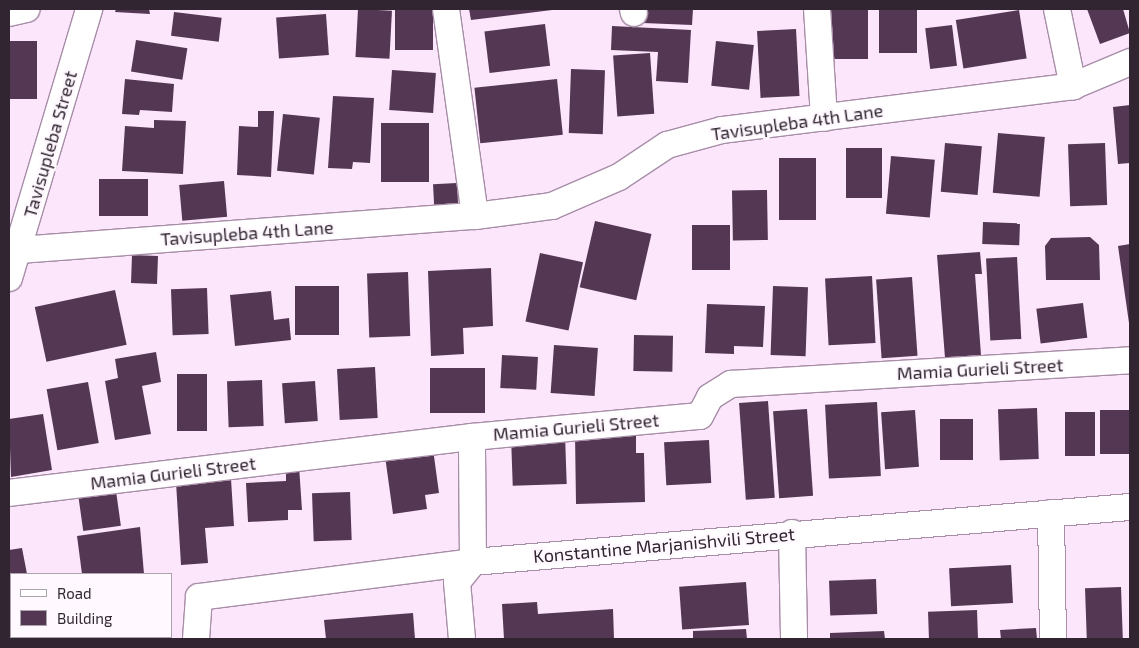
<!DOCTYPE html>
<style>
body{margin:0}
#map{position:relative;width:1139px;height:648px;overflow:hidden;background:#fce6fc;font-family:"Exo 2",sans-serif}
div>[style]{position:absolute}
.building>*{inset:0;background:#533753;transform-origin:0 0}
.roads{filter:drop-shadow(1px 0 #a78da7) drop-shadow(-1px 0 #a78da7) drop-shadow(0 1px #a78da7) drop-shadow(0 -1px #a78da7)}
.minor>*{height:26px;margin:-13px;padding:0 13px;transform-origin:13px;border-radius:13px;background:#fff}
span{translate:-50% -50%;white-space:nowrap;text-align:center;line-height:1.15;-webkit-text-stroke:5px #fff9ff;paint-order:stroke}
.street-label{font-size:18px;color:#302530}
.frame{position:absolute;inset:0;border:10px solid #302530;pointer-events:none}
.legend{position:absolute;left:10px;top:573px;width:162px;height:65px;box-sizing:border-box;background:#fff9ff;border:1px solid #aca4ac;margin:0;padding:6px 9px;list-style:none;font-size:15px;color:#302530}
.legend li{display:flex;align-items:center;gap:10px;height:25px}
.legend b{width:25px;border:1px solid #aca4ac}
</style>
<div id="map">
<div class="building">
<i style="clip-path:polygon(116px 9px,149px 9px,150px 14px,115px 12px)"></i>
<i style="left:358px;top:9px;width:34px;height:48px;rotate:3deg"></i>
<i style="left:395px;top:9px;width:38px;height:41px"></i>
<i style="clip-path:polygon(469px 9px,551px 9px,552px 10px,471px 20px)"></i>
<i style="clip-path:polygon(643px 9px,693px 9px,692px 25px,643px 23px)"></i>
<i style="left:829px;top:9px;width:39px;height:50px"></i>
<i style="left:879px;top:9px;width:38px;height:44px"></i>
<i style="clip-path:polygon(1087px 9px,1123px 9px,1130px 33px,1100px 44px)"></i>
<i style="left:1019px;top:10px;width:49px;height:64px;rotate:81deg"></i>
<i style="left:174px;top:12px;width:48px;height:24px;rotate:7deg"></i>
<i style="left:326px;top:14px;width:41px;height:50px;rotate:86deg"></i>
<i style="left:545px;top:24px;width:42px;height:61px;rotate:83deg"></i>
<i style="left:952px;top:25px;width:41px;height:27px;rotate:83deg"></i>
<i style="clip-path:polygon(612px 26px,691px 30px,688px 83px,656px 81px,658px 52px,611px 50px)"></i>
<i style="left:796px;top:29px;width:67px;height:39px;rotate:87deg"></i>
<i style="left:136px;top:40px;width:52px;height:32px;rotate:9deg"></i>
<i style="left:9px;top:41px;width:28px;height:58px"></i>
<i style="left:716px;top:41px;width:38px;height:45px;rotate:6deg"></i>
<i style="left:650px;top:53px;width:61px;height:37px;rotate:86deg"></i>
<i style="left:571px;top:69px;width:34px;height:64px;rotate:2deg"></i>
<i style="left:392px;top:70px;width:44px;height:40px;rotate:4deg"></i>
<i style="clip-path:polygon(125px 79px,174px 84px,172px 112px,140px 110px,139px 115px,122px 114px)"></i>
<i style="left:557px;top:79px;width:56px;height:83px;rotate:84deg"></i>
<i style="clip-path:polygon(333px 96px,374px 98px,370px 163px,353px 162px,352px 169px,328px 168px)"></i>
<i style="clip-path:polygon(1130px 105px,1130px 163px,1118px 164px,1113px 107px)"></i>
<i style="clip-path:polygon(258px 111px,274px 111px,271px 177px,237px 175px,239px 126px,258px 127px)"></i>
<i style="left:283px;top:114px;width:37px;height:57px;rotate:6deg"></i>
<i style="clip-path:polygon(154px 120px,186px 121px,183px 174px,122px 171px,125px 126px,154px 128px)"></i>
<i style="left:381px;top:123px;width:48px;height:59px"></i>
<i style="left:998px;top:133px;width:47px;height:60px;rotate:5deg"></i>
<i style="left:945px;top:143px;width:37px;height:49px;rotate:5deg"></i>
<i style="left:1105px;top:143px;width:62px;height:37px;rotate:88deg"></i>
<i style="left:846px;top:148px;width:36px;height:50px"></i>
<i style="left:891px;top:156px;width:44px;height:58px;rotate:5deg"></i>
<i style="left:779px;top:158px;width:37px;height:62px"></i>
<i style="left:148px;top:179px;width:37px;height:49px;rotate:90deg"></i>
<i style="left:224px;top:181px;width:36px;height:45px;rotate:85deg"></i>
<i style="left:457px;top:183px;width:21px;height:24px;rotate:87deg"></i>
<i style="left:767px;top:190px;width:50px;height:35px;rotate:89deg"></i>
<i style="left:595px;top:221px;width:58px;height:68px;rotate:13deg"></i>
<i style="left:983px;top:222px;width:37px;height:22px;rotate:2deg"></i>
<i style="left:692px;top:225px;width:38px;height:45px"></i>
<i style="clip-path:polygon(1090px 237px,1099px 245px,1100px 280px,1046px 280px,1045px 246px,1051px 238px)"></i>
<i style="clip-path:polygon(1130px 244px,1130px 322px,1129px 323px,1118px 246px)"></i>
<i style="clip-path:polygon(980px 252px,982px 274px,975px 274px,981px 355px,945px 358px,937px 255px)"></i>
<i style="left:540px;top:253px;width:44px;height:70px;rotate:12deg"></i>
<i style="left:132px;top:255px;width:26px;height:28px;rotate:2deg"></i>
<i style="left:1017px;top:257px;width:82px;height:31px;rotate:87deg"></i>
<i style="clip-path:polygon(491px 268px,493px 326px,463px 328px,464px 354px,431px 356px,428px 271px)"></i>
<i style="left:408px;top:272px;width:64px;height:41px;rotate:88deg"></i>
<i style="left:872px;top:276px;width:67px;height:47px;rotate:87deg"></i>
<i style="left:912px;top:277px;width:79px;height:36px;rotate:86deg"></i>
<i style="left:295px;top:286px;width:44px;height:49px"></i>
<i style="left:773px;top:286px;width:35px;height:69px;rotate:2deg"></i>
<i style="left:207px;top:288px;width:46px;height:36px;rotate:88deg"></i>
<i style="left:115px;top:290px;width:56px;height:82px;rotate:78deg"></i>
<i style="clip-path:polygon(271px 291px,274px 320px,289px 318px,291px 340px,235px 346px,230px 295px)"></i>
<i style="left:1083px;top:303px;width:35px;height:47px;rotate:83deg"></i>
<i style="clip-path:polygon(707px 304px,765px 306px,763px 347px,734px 346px,734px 354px,705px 353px)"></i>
<i style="left:634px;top:335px;width:39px;height:36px;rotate:1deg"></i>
<i style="left:554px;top:345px;width:44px;height:48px;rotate:4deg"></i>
<i style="clip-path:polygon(156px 352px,161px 382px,142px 386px,151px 434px,115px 440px,105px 381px,118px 378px,115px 359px)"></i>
<i style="left:502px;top:355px;width:36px;height:33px;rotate:3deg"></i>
<i style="left:375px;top:367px;width:51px;height:38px;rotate:87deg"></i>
<i style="left:430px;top:368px;width:55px;height:45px"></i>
<i style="left:177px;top:374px;width:30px;height:57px"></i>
<i style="left:262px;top:380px;width:46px;height:35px;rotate:88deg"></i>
<i style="left:315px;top:381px;width:40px;height:33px;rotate:86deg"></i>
<i style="left:88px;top:382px;width:62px;height:42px;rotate:80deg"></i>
<i style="left:768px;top:401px;width:97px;height:29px;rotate:86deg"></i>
<i style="left:877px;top:402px;width:74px;height:52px;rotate:87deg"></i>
<i style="left:1037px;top:408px;width:51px;height:39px;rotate:88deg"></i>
<i style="left:807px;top:409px;width:87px;height:34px;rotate:86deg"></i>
<i style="left:915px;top:410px;width:57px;height:34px;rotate:86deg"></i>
<i style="left:1100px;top:410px;width:30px;height:44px"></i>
<i style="left:1065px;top:412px;width:30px;height:44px"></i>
<i style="clip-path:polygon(43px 414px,52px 470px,11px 477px,9px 419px)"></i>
<i style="left:940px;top:419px;width:33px;height:41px"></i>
<i style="clip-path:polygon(636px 427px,636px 453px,644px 453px,645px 502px,576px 504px,575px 434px)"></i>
<i style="left:565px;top:435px;width:49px;height:54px;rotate:88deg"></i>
<i style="left:709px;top:440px;width:43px;height:45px;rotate:87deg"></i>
<i style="clip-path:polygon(433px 449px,439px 493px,425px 495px,427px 509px,393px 514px,385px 456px)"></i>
<i style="clip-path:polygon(299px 466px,302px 510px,288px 510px,288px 520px,248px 522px,246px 483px,286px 481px,286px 467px)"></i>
<i style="clip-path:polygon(231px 479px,234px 526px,205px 528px,208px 563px,181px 565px,176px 482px)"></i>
<i style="left:116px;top:491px;width:35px;height:38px;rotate:82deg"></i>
<i style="left:350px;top:492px;width:48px;height:38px;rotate:88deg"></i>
<i style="clip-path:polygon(140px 527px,144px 574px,82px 574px,77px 536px)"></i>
<i style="clip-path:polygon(22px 548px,27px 574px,11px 574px,9px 611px,9px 550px)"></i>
<i style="left:1011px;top:565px;width:38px;height:62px;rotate:87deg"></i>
<i style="left:876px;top:579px;width:35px;height:47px;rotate:88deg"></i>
<i style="left:746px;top:582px;width:43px;height:67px;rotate:86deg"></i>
<i style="left:1121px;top:587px;width:52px;height:36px;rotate:88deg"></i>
<i style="clip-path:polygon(537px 602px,538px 614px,613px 609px,614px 639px,504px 639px,502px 604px)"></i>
<i style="left:977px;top:610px;width:29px;height:49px;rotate:88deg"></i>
<i style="clip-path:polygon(413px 613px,415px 639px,326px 639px,324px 620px)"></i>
<i style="clip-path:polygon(1036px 628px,1037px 639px,1001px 639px,1000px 630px)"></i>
<i style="clip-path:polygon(746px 629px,747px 639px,693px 639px,693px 631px)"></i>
<i style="clip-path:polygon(884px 631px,885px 639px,830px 639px,830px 633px)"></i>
<i style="left:103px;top:637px;width:66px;height:2px"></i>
</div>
<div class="roads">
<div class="minor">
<i style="left:446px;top:9px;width:209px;rotate:82deg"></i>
<i style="left:633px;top:9px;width:4px;rotate:76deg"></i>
<i style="left:817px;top:9px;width:109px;rotate:86.3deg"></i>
<i style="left:1057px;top:9px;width:79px;rotate:78.3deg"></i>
<i style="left:9px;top:13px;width:18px;rotate:-13deg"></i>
<i style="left:19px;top:250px;width:457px;rotate:-4.3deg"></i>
<i style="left:475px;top:216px;width:78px;rotate:-7.4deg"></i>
<i style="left:552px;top:206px;width:73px;rotate:-23.4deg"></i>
<i style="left:619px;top:177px;width:58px;rotate:-33.7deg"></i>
<i style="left:667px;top:145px;width:57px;rotate:-15.3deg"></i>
<i style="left:722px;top:130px;width:354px;rotate:-7.1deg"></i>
<i style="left:1073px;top:86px;width:62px;rotate:-22.8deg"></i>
<i style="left:9px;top:278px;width:281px;rotate:-73.4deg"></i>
<i style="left:9px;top:493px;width:466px;rotate:-6.9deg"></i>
<i style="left:472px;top:437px;width:229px;rotate:-5.3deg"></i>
<i style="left:700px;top:416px;width:21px;rotate:-62deg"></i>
<i style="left:710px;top:397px;width:25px;rotate:-32deg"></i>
<i style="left:731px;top:384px;width:400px;rotate:-3.4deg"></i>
<i style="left:1051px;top:513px;width:126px;rotate:89.1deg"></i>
<i style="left:792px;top:533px;width:106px;rotate:88.9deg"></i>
<i style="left:196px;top:639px;width:42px;rotate:-85.9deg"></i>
<i style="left:199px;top:597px;width:276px;rotate:-7.3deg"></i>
<i style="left:473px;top:562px;width:659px;rotate:-4.79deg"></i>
<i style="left:462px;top:639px;width:57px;rotate:-95deg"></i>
<i style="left:457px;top:582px;width:26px;rotate:-51deg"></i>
<i style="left:473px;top:562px;width:125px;rotate:-90.5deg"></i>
</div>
</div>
<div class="street-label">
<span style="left:797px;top:122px;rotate:-8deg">Tavisupleba 4th Lane</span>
<span style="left:50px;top:144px;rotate:-74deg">Tavisupleba Street</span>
<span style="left:247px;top:233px;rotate:-4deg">Tavisupleba 4th Lane</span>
<span style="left:980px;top:369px;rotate:-3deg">Mamia Gurieli Street</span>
<span style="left:576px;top:427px;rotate:-5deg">Mamia Gurieli Street</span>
<span style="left:173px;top:473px;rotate:-7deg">Mamia Gurieli Street</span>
<span style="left:664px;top:545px;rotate:-5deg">Konstantine Marjanishvili Street</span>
</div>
<div class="frame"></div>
<ul class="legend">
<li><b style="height:6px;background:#fff"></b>Road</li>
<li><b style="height:14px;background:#533753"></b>Building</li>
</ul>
</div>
